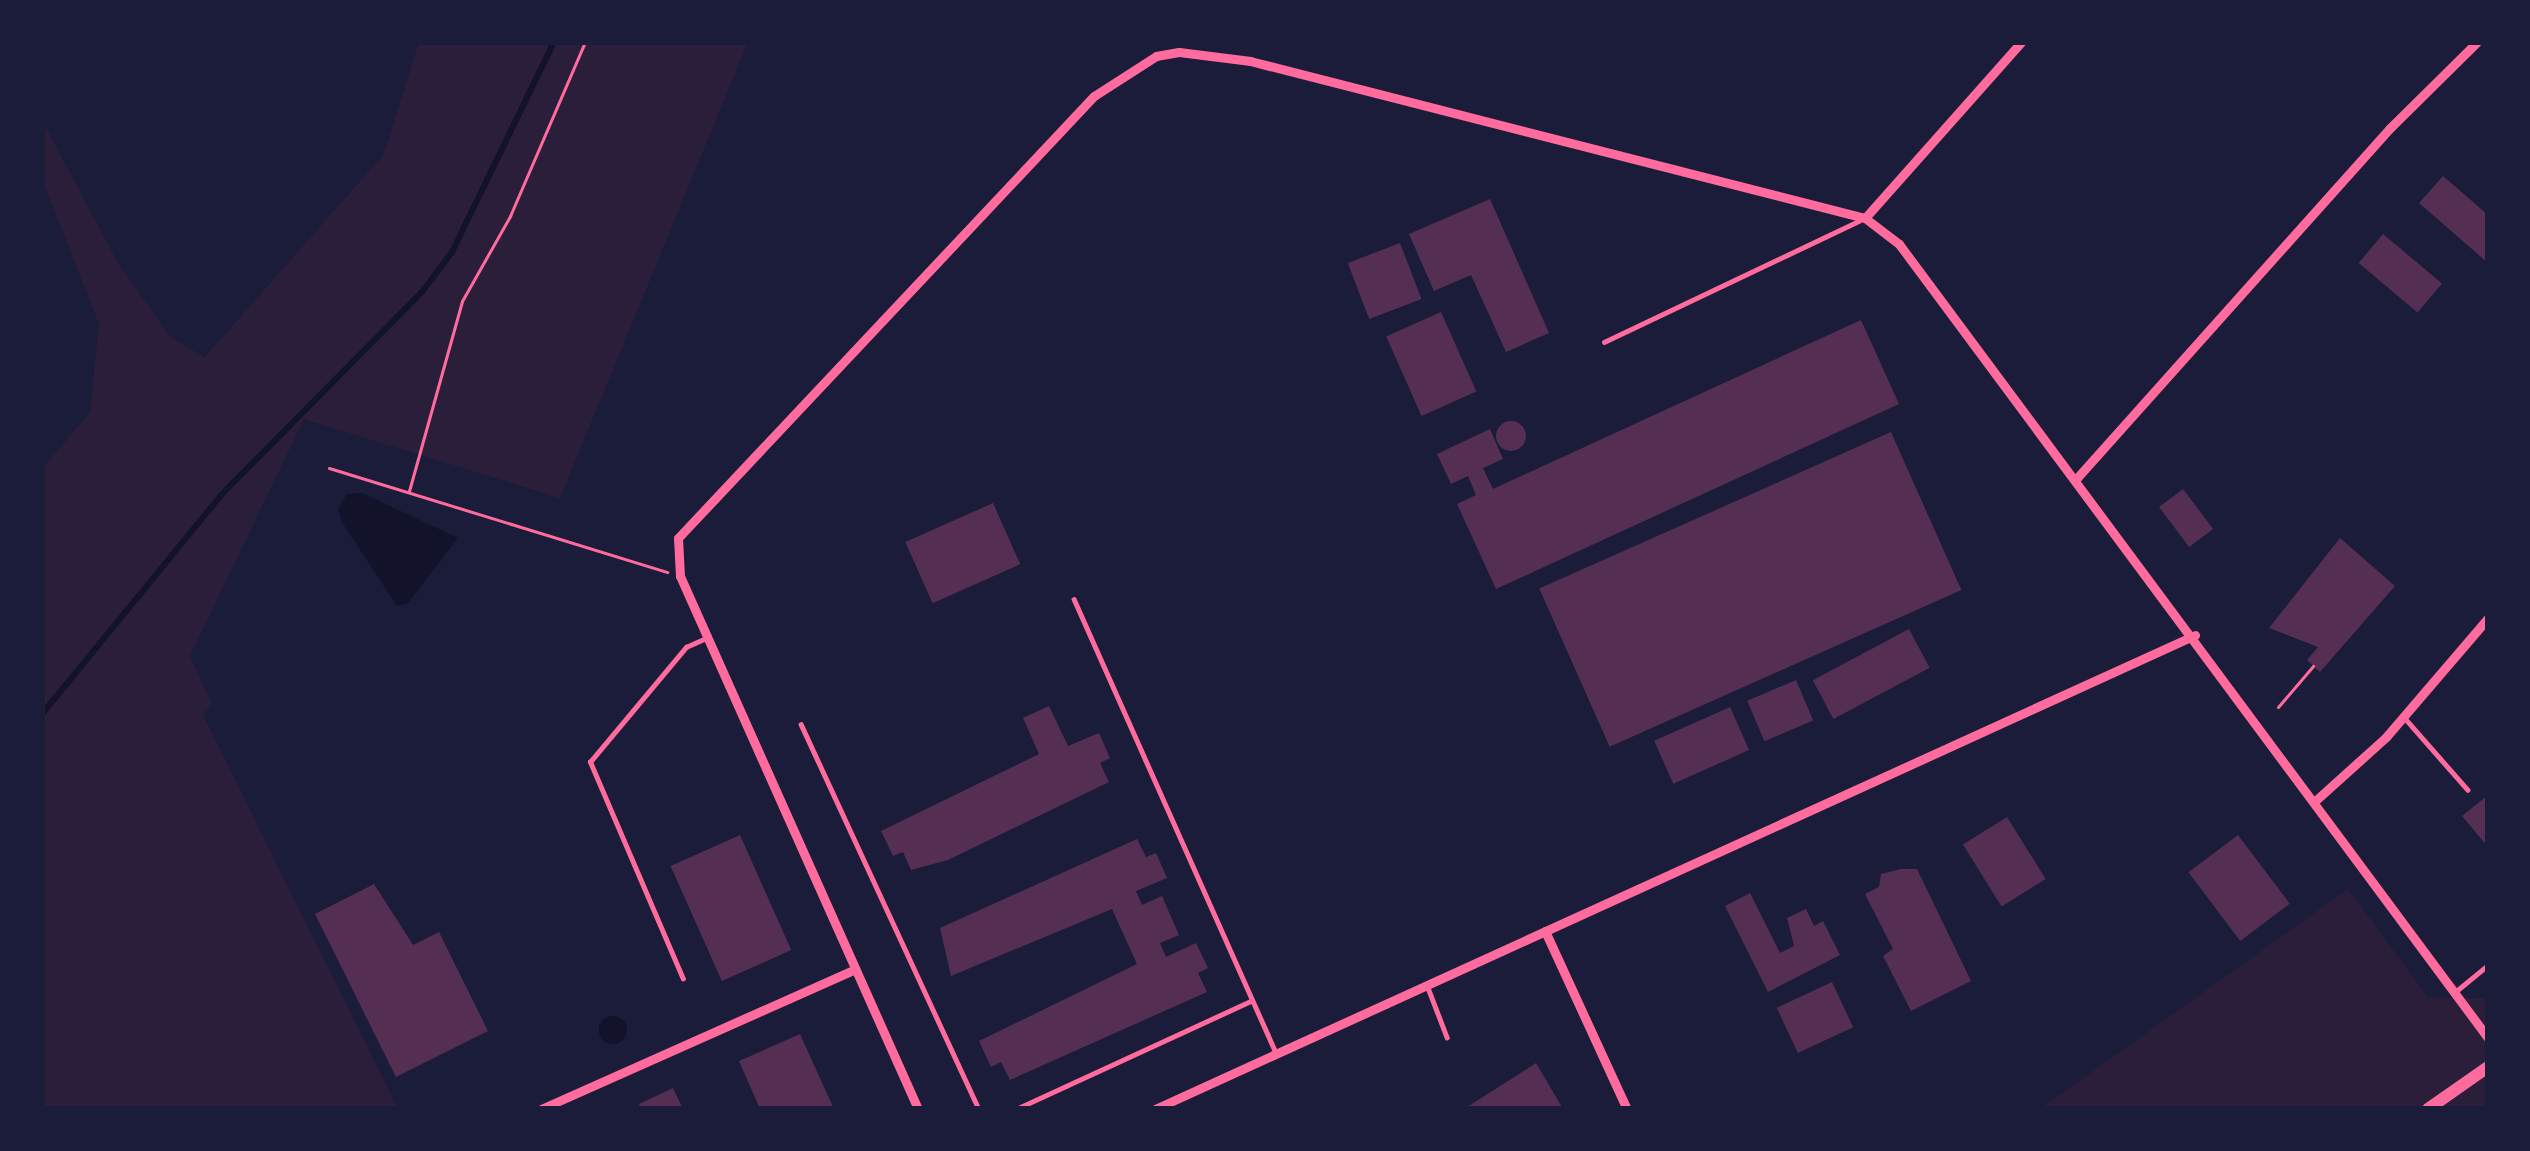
<!DOCTYPE html>
<style>
body{margin:0}
#map{position:relative;width:2530px;height:1151px;overflow:hidden;background:#1b1b3a;font-family:Mulish,sans-serif}
div>[style]{position:absolute}
.green>*{inset:0;background:#2a1e3b}
.water>*{inset:0;background:#12122b}
.round{border-radius:50%}
.stream>*{height:6px;margin:-3px;padding:0 3px;transform-origin:3px;border-radius:3px;background:#12122b}
.building>*{inset:0;background:#542f53;transform-origin:0 0}
.path>*{height:3px;margin:-1.5px;padding:0 1.5px;transform-origin:1.5px;border-radius:1.5px;background:#ff6b9d}
.service>*{height:4.5px;margin:-2.25px;padding:0 2.25px;transform-origin:2.25px;border-radius:2.25px;background:#ff6b9d}
.minor>*{height:9px;margin:-4.5px;padding:0 4.5px;transform-origin:4.5px;border-radius:4.5px;background:#ff6b9d}
.tertiary>*{height:12px;margin:-6px;padding:0 6px;transform-origin:6px;border-radius:6px;background:#ff6b9d}
span{translate:-50% -50%;white-space:nowrap;text-align:center;line-height:1.15;-webkit-text-stroke:12px #1b1b3a;paint-order:stroke}
.frame{position:absolute;inset:0;border:45px solid #1b1b3a;pointer-events:none}
</style>
<div id="map">
<div class="green">
<i style="clip-path:polygon(419px 42px,748px 42px,560px 498px,304px 419px,190px 656px,212px 704px,203px 715px,398px 1109px,42px 1109px,42px 469px,90px 412px,99px 324px,42px 179px,42px 120px,118px 263px,171px 338px,205px 357px,384px 154px)"></i>
<i style="clip-path:polygon(2348px 889px,2428px 997px,2488px 998px,2488px 1109px,2040px 1109px)"></i>
</div>
<div class="water">
<i style="clip-path:polygon(362px 493px,458px 538px,407px 604px,397px 606px,342px 522px,338px 509px,347px 494px)"></i>
<i class="round" style="left:599px;top:1016px;width:28px;height:28px"></i>
</div>
<div class="stream">
<i style="left:42px;top:714px;width:283px;rotate:-50.7deg"></i>
<i style="left:221px;top:495px;width:286px;rotate:-45.3deg"></i>
<i style="left:422px;top:292px;width:50px;rotate:-53.1deg"></i>
<i style="left:452px;top:252px;width:233px;rotate:-64.1deg"></i>
</div>
<div class="building">
<i style="clip-path:polygon(2443px 176px,2488px 215px,2488px 263px,2419px 203px)"></i>
<i style="clip-path:polygon(1490px 199px,1549px 333px,1506px 352px,1471px 275px,1434px 291px,1409px 234px)"></i>
<i style="left:2383px;top:234px;width:77px;height:38px;rotate:40deg"></i>
<i style="left:1400px;top:243px;width:60px;height:56px;rotate:69deg"></i>
<i style="left:1441px;top:312px;width:87px;height:60px;rotate:66deg"></i>
<i style="clip-path:polygon(1861px 320px,1899px 404px,1496px 589px,1457px 504px,1476px 495px,1468px 476px,1451px 484px,1437px 454px,1490px 429px,1503px 459px,1483px 468px,1493px 489px)"></i>
<i class="round" style="left:1496px;top:421px;width:30px;height:30px"></i>
<i style="left:1891px;top:432px;width:173px;height:385px;rotate:66deg"></i>
<i style="left:2183px;top:489px;width:50px;height:30px;rotate:53deg"></i>
<i style="left:993px;top:503px;width:67px;height:96px;rotate:66deg"></i>
<i style="clip-path:polygon(2340px 538px,2395px 586px,2320px 672px,2307px 660px,2318px 647px,2269px 628px)"></i>
<i style="left:1909px;top:629px;width:44px;height:109px;rotate:62deg"></i>
<i style="left:1796px;top:680px;width:44px;height:53px;rotate:67deg"></i>
<i style="clip-path:polygon(1049px 706px,1068px 746px,1099px 733px,1110px 758px,1100px 763px,1109px 782px,948px 860px,911px 870px,903px 852px,893px 856px,881px 831px,1039px 754px,1023px 718px)"></i>
<i style="left:1730px;top:707px;width:47px;height:83px;rotate:66deg"></i>
<i style="clip-path:polygon(2488px 795px,2488px 847px,2462px 816px)"></i>
<i style="left:2007px;top:817px;width:73px;height:52px;rotate:58deg"></i>
<i style="left:740px;top:835px;width:126px;height:76px;rotate:66deg"></i>
<i style="left:2238px;top:835px;width:86px;height:62px;rotate:53deg"></i>
<i style="clip-path:polygon(1137px 839px,1146px 857px,1156px 853px,1167px 878px,1136px 891px,1142px 905px,1162px 896px,1179px 935px,1160px 943px,1166px 957px,1196px 943px,1208px 968px,1198px 973px,1207px 992px,1010px 1080px,1001px 1062px,991px 1067px,979px 1041px,1137px 964px,1112px 909px,951px 976px,940px 928px)"></i>
<i style="clip-path:polygon(1901px 869px,1917px 869px,1971px 981px,1911px 1011px,1883px 956px,1893px 949px,1865px 894px,1879px 887px,1881px 874px)"></i>
<i style="clip-path:polygon(374px 884px,413px 945px,439px 932px,488px 1031px,396px 1077px,315px 914px)"></i>
<i style="clip-path:polygon(1750px 893px,1780px 953px,1794px 946px,1787px 918px,1806px 909px,1814px 926px,1823px 921px,1840px 955px,1768px 992px,1725px 906px)"></i>
<i style="left:1832px;top:982px;width:50px;height:61px;rotate:65deg"></i>
<i style="clip-path:polygon(800px 1034px,834px 1109px,760px 1109px,739px 1061px)"></i>
<i style="clip-path:polygon(1536px 1063px,1563px 1109px,1464px 1109px)"></i>
<i style="clip-path:polygon(673px 1088px,683px 1109px,641px 1109px,639px 1104px)"></i>
</div>
<div class="path">
<i style="left:329px;top:468px;width:354px;rotate:17.1deg"></i>
<i style="left:409px;top:491px;width:197px;rotate:-74.4deg"></i>
<i style="left:462px;top:301px;width:98px;rotate:-60.5deg"></i>
<i style="left:510px;top:216px;width:189px;rotate:-66.7deg"></i>
<i style="left:2278px;top:707px;width:54px;rotate:-49.5deg"></i>
</div>
<div class="service">
<i style="left:1604px;top:342px;width:282px;rotate:-25.4deg"></i>
<i style="left:1074px;top:599px;width:498px;rotate:66deg"></i>
<i style="left:2403px;top:716px;width:98px;rotate:48.7deg"></i>
<i style="left:801px;top:724px;width:424px;rotate:65.2deg"></i>
<i style="left:683px;top:979px;width:236px;rotate:-113.2deg"></i>
<i style="left:590px;top:762px;width:150px;rotate:-50.1deg"></i>
<i style="left:686px;top:647px;width:24px;rotate:-24deg"></i>
<i style="left:1427px;top:985px;width:56px;rotate:69deg"></i>
<i style="left:2455px;top:992px;width:43px;rotate:-39.3deg"></i>
<i style="left:1016px;top:1109px;width:259px;rotate:-24.7deg"></i>
</div>
<div class="minor">
<i style="left:1865px;top:218px;width:235px;rotate:-48.4deg"></i>
<i style="left:2076px;top:479px;width:471px;rotate:-48.2deg"></i>
<i style="left:2390px;top:128px;width:122px;rotate:-44.7deg"></i>
<i style="left:2315px;top:801px;width:96px;rotate:-42deg"></i>
<i style="left:2386px;top:737px;width:157px;rotate:-49.4deg"></i>
<i style="left:1545px;top:931px;width:196px;rotate:65.3deg"></i>
<i style="left:541px;top:1109px;width:344px;rotate:-24deg"></i>
<i style="left:918px;top:1109px;width:584px;rotate:-114.06deg"></i>
<i style="left:680px;top:576px;width:38px;rotate:-93deg"></i>
<i style="left:678px;top:538px;width:607px;rotate:-46.74deg"></i>
<i style="left:1094px;top:96px;width:74px;rotate:-32.8deg"></i>
<i style="left:1156px;top:56px;width:23px;rotate:-10deg"></i>
<i style="left:1179px;top:52px;width:72px;rotate:7.2deg"></i>
<i style="left:1250px;top:61px;width:635px;rotate:14.32deg"></i>
<i style="left:1865px;top:218px;width:43px;rotate:37.4deg"></i>
<i style="left:1899px;top:244px;width:989px;rotate:53.43deg"></i>
<i style="left:1155px;top:1109px;width:1143px;rotate:-24.5deg"></i>
</div>
<div class="tertiary">
<i style="left:2428px;top:1109px;width:73px;rotate:-35deg"></i>
</div>
<div class="frame"></div>
</div>
